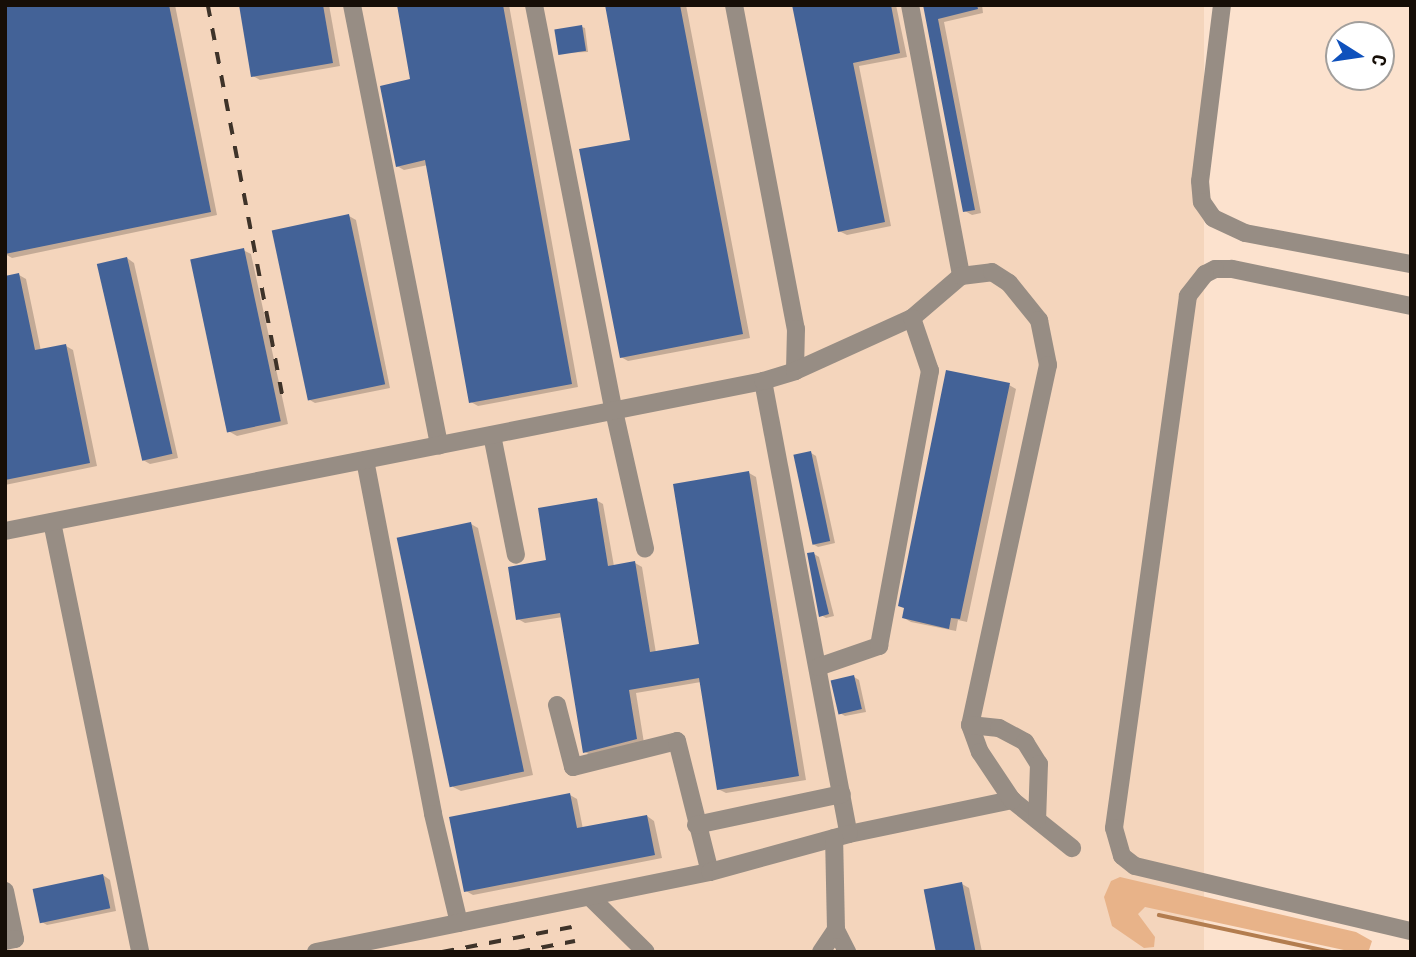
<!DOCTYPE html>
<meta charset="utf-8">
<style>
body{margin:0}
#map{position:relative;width:1416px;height:957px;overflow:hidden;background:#fce2ce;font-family:"Roboto Condensed",sans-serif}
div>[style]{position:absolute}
.built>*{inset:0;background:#f4d5bc;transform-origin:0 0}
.green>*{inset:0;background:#e8b389}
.shadow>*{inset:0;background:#0003}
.stream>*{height:3.5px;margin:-1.75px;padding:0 1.75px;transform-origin:1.75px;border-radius:1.75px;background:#b37d4f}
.building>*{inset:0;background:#436297;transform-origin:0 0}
.minor>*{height:18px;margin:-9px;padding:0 9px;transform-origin:9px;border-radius:9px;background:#978d84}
.rail>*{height:3.5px;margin-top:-1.75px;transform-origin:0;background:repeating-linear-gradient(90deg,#3e3329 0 12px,transparent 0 24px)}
span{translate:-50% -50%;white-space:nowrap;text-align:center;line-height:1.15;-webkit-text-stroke:5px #fff;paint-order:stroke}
.frame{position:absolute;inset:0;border:7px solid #160e07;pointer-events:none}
.north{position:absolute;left:1325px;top:21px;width:70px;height:70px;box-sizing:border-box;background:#fff;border:2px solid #a29f9c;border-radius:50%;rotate:102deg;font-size:19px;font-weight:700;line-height:28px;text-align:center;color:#160e07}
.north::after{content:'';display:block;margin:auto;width:24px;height:32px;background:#0f51bc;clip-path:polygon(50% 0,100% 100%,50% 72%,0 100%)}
</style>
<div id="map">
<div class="built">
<i style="left:5px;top:5px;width:1199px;height:947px"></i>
</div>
<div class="green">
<i style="clip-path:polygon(1120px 877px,1356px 932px,1372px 941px,1369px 950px,1353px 952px,1145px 907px,1138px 914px,1155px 937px,1154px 947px,1144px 948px,1112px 926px,1104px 897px,1111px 881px)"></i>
</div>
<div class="shadow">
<i style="clip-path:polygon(5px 5px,175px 5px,217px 215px,12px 258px,5px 254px)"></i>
<i style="clip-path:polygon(241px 5px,329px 5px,340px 66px,260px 80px,253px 76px)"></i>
<i style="clip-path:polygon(398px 5px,509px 5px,578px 387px,478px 406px,471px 402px,428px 165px,404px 170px,397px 166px,412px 80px)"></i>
<i style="clip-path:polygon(606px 5px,686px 5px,750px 338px,628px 361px,621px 357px,632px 141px)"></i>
<i style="clip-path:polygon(794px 5px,896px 5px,907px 57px,859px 66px,891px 226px,847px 235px,839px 231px)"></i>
<i style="clip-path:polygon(925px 5px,982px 5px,983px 13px,944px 22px,981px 213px,972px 215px,965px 211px)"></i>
<i style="clip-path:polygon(582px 27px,585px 28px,588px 52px,559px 53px)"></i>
<i style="clip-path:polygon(349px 216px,356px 220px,390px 388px,315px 403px,308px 399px)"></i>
<i style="clip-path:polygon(243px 250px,251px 254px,288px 424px,237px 436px,230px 432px)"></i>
<i style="clip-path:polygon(127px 258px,134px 263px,178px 458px,150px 464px,143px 460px)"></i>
<i style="clip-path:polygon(19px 275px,26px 279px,41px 351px,66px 346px,73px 350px,97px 466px,5px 485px,5px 277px)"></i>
<i style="clip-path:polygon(1009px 385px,1016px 389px,967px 622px,958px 620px,956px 631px,911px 622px,904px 618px)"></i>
<i style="clip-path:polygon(811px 453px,816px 456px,835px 543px,818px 547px,813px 544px)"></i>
<i style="clip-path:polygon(749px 473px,756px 477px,806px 780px,726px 793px,718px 789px,701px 682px,636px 693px,644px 743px,592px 756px,585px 752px,563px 617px,525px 623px,518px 619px,548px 562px,596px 500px,603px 504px,614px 566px,635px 563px,642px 567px,656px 653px,701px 646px)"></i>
<i style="clip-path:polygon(471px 524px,478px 528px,533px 775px,461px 791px,453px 787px)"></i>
<i style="clip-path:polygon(814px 554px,819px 557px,834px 616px,826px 618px,821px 615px)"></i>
<i style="clip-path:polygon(854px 677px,859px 680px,866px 712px,845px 716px,840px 713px)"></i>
<i style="clip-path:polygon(570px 795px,577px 799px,583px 829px,647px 816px,654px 821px,662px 858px,473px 895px,466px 891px)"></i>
<i style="clip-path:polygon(103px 875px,110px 880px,116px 911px,47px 925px,40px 921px)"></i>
<i style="clip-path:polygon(962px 884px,969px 888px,982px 952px,939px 952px)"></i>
</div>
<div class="stream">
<i style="left:1159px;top:915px;width:176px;rotate:12.1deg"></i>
</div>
<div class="building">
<i style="clip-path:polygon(5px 5px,169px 5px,211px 212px,5px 254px)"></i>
<i style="clip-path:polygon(239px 5px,323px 5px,333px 63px,251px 77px)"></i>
<i style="clip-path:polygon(397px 5px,503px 5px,572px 384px,469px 403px,425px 160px,396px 167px,380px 86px,410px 79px)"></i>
<i style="clip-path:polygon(605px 5px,680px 5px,743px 334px,620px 358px,579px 149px,630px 140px)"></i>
<i style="clip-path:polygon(792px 5px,891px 5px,900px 53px,853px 63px,885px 222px,838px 232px)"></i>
<i style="clip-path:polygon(923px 5px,977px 5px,978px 9px,938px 19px,975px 210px,963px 212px)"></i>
<i style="left:582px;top:25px;width:26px;height:28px;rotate:81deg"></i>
<i style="left:349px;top:214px;width:174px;height:79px;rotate:78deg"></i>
<i style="left:244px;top:248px;width:177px;height:55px;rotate:78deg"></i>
<i style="left:127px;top:257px;width:202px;height:31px;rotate:77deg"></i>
<i style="clip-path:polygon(19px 273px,35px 350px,66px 344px,90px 463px,5px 480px,5px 276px)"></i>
<i style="clip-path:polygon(946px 370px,1010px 383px,960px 619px,951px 618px,949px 629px,902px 618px,904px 608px,898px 606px)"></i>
<i style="left:811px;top:451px;width:92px;height:18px;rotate:78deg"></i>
<i style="clip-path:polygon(749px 471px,799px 776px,717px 790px,699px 678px,629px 690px,637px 739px,583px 753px,560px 613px,516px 620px,508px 567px,546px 560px,538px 508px,597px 498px,608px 566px,635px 561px,650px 652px,699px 644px,673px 484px)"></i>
<i style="left:471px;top:522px;width:255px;height:76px;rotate:78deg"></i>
<i style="clip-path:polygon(814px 552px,829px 614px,819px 617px,807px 553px)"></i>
<i style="left:854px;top:675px;width:35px;height:24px;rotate:77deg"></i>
<i style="clip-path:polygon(570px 793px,577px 828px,647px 815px,655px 855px,464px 892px,449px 817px)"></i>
<i style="left:103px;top:874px;width:35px;height:72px;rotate:78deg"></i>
<i style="left:962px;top:882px;width:71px;height:39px;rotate:79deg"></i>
</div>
<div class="minor">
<i style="left:352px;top:5px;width:449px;rotate:78.8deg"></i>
<i style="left:534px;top:5px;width:414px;rotate:78.9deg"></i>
<i style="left:614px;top:411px;width:141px;rotate:77.3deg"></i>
<i style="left:734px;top:5px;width:330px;rotate:79.2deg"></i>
<i style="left:796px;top:329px;width:42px;rotate:91.4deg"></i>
<i style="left:910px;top:5px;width:276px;rotate:79.3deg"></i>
<i style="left:1222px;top:5px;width:177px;rotate:97.1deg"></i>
<i style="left:1200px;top:181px;width:21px;rotate:85deg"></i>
<i style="left:1202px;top:202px;width:19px;rotate:55deg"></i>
<i style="left:1213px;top:218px;width:35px;rotate:25deg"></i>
<i style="left:1245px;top:233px;width:169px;rotate:10.6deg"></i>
<i style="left:1411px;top:306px;width:183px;rotate:-168.3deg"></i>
<i style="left:1232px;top:269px;width:17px;rotate:180deg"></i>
<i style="left:1215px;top:269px;width:11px;rotate:153deg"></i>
<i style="left:1205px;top:274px;width:28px;rotate:128deg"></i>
<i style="left:1188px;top:296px;width:537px;rotate:97.92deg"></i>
<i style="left:1114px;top:828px;width:29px;rotate:74deg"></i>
<i style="left:1122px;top:856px;width:16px;rotate:38deg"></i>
<i style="left:1135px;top:866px;width:284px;rotate:13.3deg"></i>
<i style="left:763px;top:381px;width:461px;rotate:79.3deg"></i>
<i style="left:849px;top:834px;width:167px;rotate:-11.8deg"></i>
<i style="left:1012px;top:800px;width:77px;rotate:38.7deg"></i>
<i style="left:492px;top:435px;width:122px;rotate:78.7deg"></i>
<i style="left:365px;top:460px;width:360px;rotate:79.1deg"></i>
<i style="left:433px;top:814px;width:112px;rotate:76.6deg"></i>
<i style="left:52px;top:522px;width:439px;rotate:78.4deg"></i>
<i style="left:5px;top:531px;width:773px;rotate:-11.19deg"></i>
<i style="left:763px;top:381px;width:34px;rotate:-17deg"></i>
<i style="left:795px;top:371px;width:128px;rotate:-24.4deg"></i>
<i style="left:912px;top:318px;width:65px;rotate:-40.6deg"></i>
<i style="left:961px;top:276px;width:31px;rotate:-7deg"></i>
<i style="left:992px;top:272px;width:20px;rotate:33deg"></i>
<i style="left:1009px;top:283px;width:48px;rotate:51deg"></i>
<i style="left:1039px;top:320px;width:46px;rotate:78.7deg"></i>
<i style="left:1048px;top:365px;width:368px;rotate:102.2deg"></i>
<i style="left:970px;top:725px;width:29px;rotate:70deg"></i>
<i style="left:980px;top:752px;width:58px;rotate:56.3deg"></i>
<i style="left:818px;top:667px;width:65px;rotate:-19deg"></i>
<i style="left:879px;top:646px;width:280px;rotate:-79.5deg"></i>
<i style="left:930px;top:371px;width:56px;rotate:-108.8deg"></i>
<i style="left:557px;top:705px;width:64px;rotate:75.5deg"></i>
<i style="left:573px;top:767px;width:107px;rotate:-14deg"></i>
<i style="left:677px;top:741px;width:135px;rotate:75.9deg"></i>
<i style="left:970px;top:725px;width:29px;rotate:6deg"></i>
<i style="left:999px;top:728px;width:30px;rotate:28deg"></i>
<i style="left:1025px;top:742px;width:26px;rotate:58deg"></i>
<i style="left:1039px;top:764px;width:56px;rotate:92deg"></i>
<i style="left:696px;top:825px;width:149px;rotate:-12deg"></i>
<i style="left:5px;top:891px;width:49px;rotate:78.2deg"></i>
<i style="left:15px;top:939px;width:10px;rotate:169deg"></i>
<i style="left:590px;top:897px;width:78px;rotate:44.5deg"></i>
<i style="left:836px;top:930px;width:25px;rotate:63deg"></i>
<i style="left:316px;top:952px;width:402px;rotate:-11.5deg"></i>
<i style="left:710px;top:872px;width:144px;rotate:-15.3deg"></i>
<i style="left:821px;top:952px;width:27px;rotate:-56deg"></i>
<i style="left:836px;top:930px;width:92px;rotate:-91.2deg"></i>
</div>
<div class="rail">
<i style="left:208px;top:5px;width:399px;rotate:79.2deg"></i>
<i style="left:442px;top:952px;width:132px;rotate:-10.9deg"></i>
<i style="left:518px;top:952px;width:58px;rotate:-10.9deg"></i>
</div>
<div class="frame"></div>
<div class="north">С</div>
</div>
